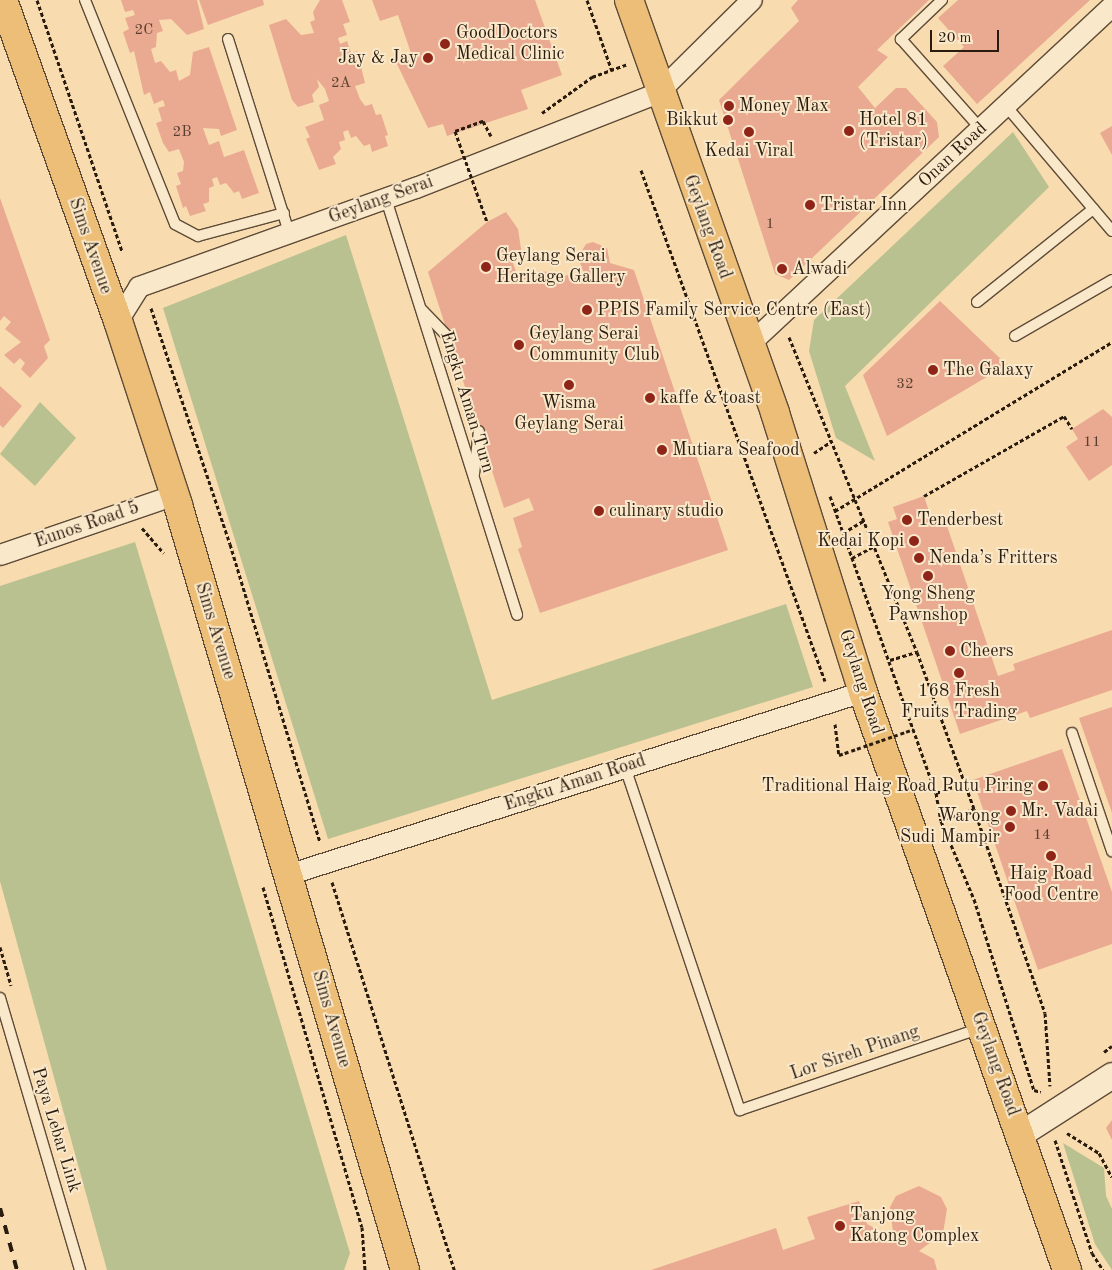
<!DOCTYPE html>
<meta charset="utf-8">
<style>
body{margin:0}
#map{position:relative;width:1112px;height:1270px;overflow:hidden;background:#f8dbae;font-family:"Old Standard TT",serif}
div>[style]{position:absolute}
.green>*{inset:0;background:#b8c18f}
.building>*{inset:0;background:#eaaa91}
.path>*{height:3px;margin-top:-1.5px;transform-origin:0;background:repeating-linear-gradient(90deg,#2a1b0f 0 4px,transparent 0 6.5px)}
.roads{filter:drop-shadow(1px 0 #5e4b37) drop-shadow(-1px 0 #5e4b37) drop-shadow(0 1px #5e4b37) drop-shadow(0 -1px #5e4b37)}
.service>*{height:10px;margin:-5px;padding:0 5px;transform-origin:5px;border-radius:5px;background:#fae8ca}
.minor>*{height:20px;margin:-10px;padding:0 10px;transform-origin:10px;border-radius:10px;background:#fae8ca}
.tertiary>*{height:25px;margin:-12.5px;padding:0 12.5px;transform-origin:12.5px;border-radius:12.5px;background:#fae8ca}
.primary>*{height:28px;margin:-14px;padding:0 14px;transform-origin:14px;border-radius:14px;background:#ecbe77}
.rail>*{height:4px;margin-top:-2px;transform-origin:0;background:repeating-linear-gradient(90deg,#2a1b0f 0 9px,transparent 0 18px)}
.path-bridge>*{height:3px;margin-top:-1.5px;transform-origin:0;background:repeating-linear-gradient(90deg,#2a1b0f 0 4px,transparent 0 6.5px)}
.dots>*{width:14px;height:14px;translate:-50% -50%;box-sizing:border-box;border:2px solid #fae8ca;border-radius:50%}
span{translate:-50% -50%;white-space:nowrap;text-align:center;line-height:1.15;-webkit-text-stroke:4px #fae8ca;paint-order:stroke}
.number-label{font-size:15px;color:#5a3f30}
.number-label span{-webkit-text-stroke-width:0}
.poi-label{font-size:18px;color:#2a1b0f}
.left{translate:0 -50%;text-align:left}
.right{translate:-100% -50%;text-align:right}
.street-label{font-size:18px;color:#2a1b0f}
.scale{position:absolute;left:930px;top:30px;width:69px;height:22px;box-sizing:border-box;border:2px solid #2a1b0f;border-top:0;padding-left:6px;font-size:15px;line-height:18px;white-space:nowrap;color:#2a1b0f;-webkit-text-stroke:4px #fae8ca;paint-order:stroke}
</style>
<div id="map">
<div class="green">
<i style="clip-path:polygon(1013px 132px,1049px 187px,845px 386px,875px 461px,836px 438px,809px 351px,814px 320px)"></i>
<i style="clip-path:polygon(346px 235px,492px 700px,786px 604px,813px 687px,328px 839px,163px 308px)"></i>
<i style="clip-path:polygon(40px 402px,76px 438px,35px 486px,0 454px)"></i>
<i style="clip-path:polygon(135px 542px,350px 1253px,344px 1270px,107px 1270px,0 881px,0 586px)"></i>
<i style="clip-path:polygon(1063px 1143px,1104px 1168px,1106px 1196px,1112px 1209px,1112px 1270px,1095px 1244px)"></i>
</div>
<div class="building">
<i style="clip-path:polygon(121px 0,197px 0,204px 29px,187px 35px,171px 19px,159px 20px,163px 31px,157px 33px,156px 47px,151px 49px,155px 63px,161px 61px,170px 72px,176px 70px,179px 81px,190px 75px,193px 52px,209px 47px,237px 130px,221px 136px,219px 129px,203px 128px,209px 145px,219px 141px,224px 157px,244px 150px,259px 193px,242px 199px,239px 191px,234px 193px,226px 183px,220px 185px,217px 177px,212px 179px,214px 186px,209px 188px,209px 202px,203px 204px,206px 211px,190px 216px,186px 206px,183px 208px,176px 186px,181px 184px,177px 173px,183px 171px,184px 162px,179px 149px,169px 152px,163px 143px,156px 123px,162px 121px,158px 108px,165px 106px,163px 100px,154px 104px,150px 92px,144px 95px,134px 51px,130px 53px,123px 32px,129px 29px,125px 18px,135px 15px,133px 10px,125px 12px)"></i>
<i style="clip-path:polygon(199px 0,263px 0,264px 5px,208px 25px)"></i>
<i style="clip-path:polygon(320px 0,342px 0,350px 22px,343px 24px,347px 35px,338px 38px,340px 44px,347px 41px,351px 53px,357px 51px,365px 83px,355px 86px,360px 99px,365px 106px,372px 104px,376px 115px,381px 114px,388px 135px,385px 136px,388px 146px,372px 152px,370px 144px,364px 146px,356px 136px,351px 138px,348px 130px,343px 132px,345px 140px,339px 142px,341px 149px,333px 157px,336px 164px,319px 170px,306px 139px,310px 137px,305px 127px,324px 120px,319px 105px,329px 101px,325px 89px,317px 79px,319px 87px,312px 95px,314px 102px,298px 107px,292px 100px,269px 25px,286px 19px,301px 35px,314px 33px,310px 22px,315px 20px,313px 12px)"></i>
<i style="clip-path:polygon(372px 0,535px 0,562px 75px,521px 90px,528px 109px,447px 136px,443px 124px,428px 128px,396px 62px,412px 56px,398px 15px,380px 21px)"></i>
<i style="clip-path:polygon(798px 0,929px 0,877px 50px,888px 57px,858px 87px,875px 108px,896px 88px,906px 88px,937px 122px,939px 137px,789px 280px,775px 274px,719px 100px,799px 21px,791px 8px)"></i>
<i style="clip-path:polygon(958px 0,1090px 0,977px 104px,943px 66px,964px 47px,938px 18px)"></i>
<i style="clip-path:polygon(1112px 126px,1112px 155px,1100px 133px)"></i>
<i style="clip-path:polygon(0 198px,50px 340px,44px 346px,48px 358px,30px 378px,21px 369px,25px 363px,20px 358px,14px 364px,4px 355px,21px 342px,5px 329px,11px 322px,4px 316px,0 321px)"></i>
<i style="clip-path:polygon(506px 212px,518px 229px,522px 255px,513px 263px,518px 277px,523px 278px,530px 271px,551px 272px,554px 281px,570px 274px,590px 275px,583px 271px,578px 257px,586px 244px,593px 242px,607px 248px,610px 263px,634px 270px,728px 550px,540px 613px,518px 549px,522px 547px,513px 518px,534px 510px,529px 498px,504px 508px,428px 272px,487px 222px)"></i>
<i style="clip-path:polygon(940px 301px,1007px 365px,887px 436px,863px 375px)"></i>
<i style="clip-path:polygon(0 386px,22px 406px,3px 428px,0 425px)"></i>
<i style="clip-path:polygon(1103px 409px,1112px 417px,1112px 465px,1089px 481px,1066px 447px,1078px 439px,1072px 429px)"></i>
<i style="clip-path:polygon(924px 496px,933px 524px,945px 520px,998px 676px,1015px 670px,1013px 664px,1112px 630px,1112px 690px,1030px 718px,1027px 711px,960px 734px,888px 522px,897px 519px,893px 507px)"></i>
<i style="clip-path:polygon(1112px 707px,1112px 813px,1079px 718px)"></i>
<i style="clip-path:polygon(1062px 749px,1112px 892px,1112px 944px,1038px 970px,973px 780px)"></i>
<i style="clip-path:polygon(1112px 1120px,1112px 1140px,1106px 1128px)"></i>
<i style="clip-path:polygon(919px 1186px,941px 1197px,947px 1209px,943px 1233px,919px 1251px,934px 1259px,937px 1270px,651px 1270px,776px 1228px,783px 1250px,815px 1239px,807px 1217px,859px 1201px,867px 1224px,889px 1236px,893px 1232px,890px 1207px,896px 1196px)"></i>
</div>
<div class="path">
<i style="left:37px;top:0;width:265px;rotate:71.3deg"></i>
<i style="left:587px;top:0;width:75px;rotate:70.6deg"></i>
<i style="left:542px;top:113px;width:62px;rotate:-35.8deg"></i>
<i style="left:592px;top:77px;width:37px;rotate:-20deg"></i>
<i style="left:455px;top:131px;width:30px;rotate:-20deg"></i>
<i style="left:483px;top:121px;width:17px;rotate:62deg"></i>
<i style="left:641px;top:170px;width:543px;rotate:70.2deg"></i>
<i style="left:151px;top:308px;width:249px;rotate:71.5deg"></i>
<i style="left:230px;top:544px;width:311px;rotate:73.2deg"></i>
<i style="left:789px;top:337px;width:340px;rotate:67.9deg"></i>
<i style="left:917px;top:652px;width:167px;rotate:70deg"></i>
<i style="left:974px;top:809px;width:216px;rotate:70.8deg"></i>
<i style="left:1045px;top:1013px;width:73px;rotate:86.1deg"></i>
<i style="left:814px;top:453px;width:22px;rotate:-34deg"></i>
<i style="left:830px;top:496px;width:315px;rotate:70.4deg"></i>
<i style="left:936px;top:793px;width:28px;rotate:80deg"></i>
<i style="left:941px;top:821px;width:85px;rotate:67.1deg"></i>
<i style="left:974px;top:899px;width:200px;rotate:72.6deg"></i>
<i style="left:1034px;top:1090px;width:7px;rotate:16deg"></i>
<i style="left:924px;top:496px;width:161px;rotate:-29.7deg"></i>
<i style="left:1064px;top:416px;width:15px;rotate:58deg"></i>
<i style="left:835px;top:511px;width:324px;rotate:-31.4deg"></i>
<i style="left:142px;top:528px;width:33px;rotate:49deg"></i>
<i style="left:843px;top:533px;width:26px;rotate:-31deg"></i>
<i style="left:852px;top:558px;width:26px;rotate:-28deg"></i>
<i style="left:890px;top:660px;width:28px;rotate:-17deg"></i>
<i style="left:835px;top:724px;width:31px;rotate:83deg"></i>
<i style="left:936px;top:793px;width:30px;rotate:-20deg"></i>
<i style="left:941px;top:821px;width:35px;rotate:-20deg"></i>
<i style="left:332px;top:882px;width:407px;rotate:72.5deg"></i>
<i style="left:263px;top:887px;width:354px;rotate:73.8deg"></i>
<i style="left:362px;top:1227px;width:43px;rotate:86deg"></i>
<i style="left:0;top:947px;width:40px;rotate:74deg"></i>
<i style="left:1104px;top:1052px;width:10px;rotate:-37deg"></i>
<i style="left:1067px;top:1133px;width:38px;rotate:32deg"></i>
<i style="left:1099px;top:1153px;width:27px;rotate:62deg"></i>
<i style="left:1055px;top:1140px;width:119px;rotate:71.9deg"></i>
<i style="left:1092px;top:1253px;width:20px;rotate:57deg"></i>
</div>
<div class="roads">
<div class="service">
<i style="left:85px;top:0;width:241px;rotate:68.1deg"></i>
<i style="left:175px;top:224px;width:26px;rotate:28deg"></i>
<i style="left:198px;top:236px;width:89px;rotate:-15deg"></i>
<i style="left:942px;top:0;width:57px;rotate:136.4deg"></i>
<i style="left:901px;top:39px;width:120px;rotate:48.4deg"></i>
<i style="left:228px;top:39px;width:203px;rotate:72.5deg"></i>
<i style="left:1006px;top:106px;width:164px;rotate:49.7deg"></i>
<i style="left:386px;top:199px;width:436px;rotate:72.5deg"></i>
<i style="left:977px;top:302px;width:149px;rotate:-38.7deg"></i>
<i style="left:422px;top:310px;width:40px;rotate:46deg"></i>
<i style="left:1015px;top:336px;width:112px;rotate:-30deg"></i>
<i style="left:474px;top:474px;width:43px;rotate:-83.4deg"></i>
<i style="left:1072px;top:733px;width:125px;rotate:71.3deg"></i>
<i style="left:625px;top:767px;width:362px;rotate:71.5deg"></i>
<i style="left:740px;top:1110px;width:255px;rotate:-18.8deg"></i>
<i style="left:0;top:998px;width:284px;rotate:73.6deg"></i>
</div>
<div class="minor">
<i style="left:118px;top:321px;width:40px;rotate:-58deg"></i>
<i style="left:139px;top:287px;width:294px;rotate:-19.7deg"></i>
<i style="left:416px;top:188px;width:260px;rotate:-21.4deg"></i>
<i style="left:658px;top:93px;width:132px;rotate:-44.7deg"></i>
<i style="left:750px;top:344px;width:495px;rotate:-43deg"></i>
<i style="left:0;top:555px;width:185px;rotate:-18.9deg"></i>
<i style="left:288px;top:875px;width:603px;rotate:-17.65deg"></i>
</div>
<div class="tertiary">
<i style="left:1020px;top:1134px;width:109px;rotate:-32.7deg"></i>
</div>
<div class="primary">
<i style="left:3px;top:0;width:341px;rotate:70.3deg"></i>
<i style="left:118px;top:321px;width:194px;rotate:71.9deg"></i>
<i style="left:178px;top:505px;width:798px;rotate:73.47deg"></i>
<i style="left:629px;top:0;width:438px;rotate:70.5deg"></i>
<i style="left:775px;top:413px;width:293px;rotate:72.5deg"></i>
<i style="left:863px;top:692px;width:613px;rotate:70.56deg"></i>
</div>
</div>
<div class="rail">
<i style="left:0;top:1208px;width:64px;rotate:74.7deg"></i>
</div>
<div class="path-bridge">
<i style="left:455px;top:131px;width:96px;rotate:70.6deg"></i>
<i style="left:839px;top:755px;width:79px;rotate:-19.1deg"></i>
</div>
<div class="dots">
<i style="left:445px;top:44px;background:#8f2418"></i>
<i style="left:428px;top:58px;background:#8f2418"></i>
<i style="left:729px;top:106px;background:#8f2418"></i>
<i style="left:728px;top:120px;background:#8f2418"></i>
<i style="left:849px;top:131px;background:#8f2418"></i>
<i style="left:749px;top:132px;background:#8f2418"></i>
<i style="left:810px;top:205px;background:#8f2418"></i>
<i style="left:486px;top:267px;background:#8f2418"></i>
<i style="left:782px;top:269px;background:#8f2418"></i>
<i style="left:587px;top:310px;background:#8f2418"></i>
<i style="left:519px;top:345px;background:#8f2418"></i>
<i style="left:933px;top:370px;background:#8f2418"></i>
<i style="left:569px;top:385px;background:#8f2418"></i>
<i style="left:650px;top:398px;background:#8f2418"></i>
<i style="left:662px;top:450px;background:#8f2418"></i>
<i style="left:599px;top:511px;background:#8f2418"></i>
<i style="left:907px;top:520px;background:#8f2418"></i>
<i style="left:914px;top:541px;background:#8f2418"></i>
<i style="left:919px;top:558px;background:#8f2418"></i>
<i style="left:928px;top:576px;background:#8f2418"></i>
<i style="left:950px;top:651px;background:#8f2418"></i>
<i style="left:959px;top:673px;background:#8f2418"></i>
<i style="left:1043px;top:786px;background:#8f2418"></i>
<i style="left:1011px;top:811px;background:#8f2418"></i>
<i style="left:1010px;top:827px;background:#8f2418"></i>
<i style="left:1051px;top:856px;background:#8f2418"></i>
<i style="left:840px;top:1226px;background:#8f2418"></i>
</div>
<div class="number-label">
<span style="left:144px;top:31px">2C</span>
<span style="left:341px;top:84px">2A</span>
<span style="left:182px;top:133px">2B</span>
<span style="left:770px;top:225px">1</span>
<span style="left:905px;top:385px">32</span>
<span style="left:1092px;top:443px">11</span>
<span style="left:1042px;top:836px">14</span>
</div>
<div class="poi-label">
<span class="left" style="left:456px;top:44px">GoodDoctors<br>Medical Clinic</span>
<span class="right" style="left:418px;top:58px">Jay &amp; Jay</span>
<span class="left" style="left:739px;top:106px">Money Max</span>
<span class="right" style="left:718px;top:120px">Bikkut</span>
<span class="left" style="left:859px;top:131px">Hotel 81<br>(Tristar)</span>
<span style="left:749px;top:151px">Kedai Viral</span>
<span class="left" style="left:820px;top:205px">Tristar Inn</span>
<span class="left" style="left:496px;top:267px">Geylang Serai<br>Heritage Gallery</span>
<span class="left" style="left:792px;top:269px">Alwadi</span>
<span class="left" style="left:597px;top:310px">PPIS Family Service Centre (East)</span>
<span class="left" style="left:529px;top:345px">Geylang Serai<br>Community Club</span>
<span class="left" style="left:943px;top:370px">The Galaxy</span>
<span class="left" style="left:660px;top:398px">kaffe &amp; toast</span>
<span style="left:569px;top:414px">Wisma<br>Geylang Serai</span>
<span class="left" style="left:672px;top:450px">Mutiara Seafood</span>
<span class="left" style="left:609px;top:511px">culinary studio</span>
<span class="left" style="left:917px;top:520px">Tenderbest</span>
<span class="right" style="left:904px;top:541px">Kedai Kopi</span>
<span class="left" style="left:929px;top:558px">Nenda’s Fritters</span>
<span style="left:928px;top:605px">Yong Sheng<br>Pawnshop</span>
<span class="left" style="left:960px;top:651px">Cheers</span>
<span style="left:959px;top:702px">168 Fresh<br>Fruits Trading</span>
<span class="right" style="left:1033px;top:786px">Traditional Haig Road Putu Piring</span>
<span class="left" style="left:1021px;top:811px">Mr. Vadai</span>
<span class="right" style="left:1000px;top:827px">Warong<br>Sudi Mampir</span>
<span style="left:1051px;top:885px">Haig Road<br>Food Centre</span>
<span class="left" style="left:850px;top:1226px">Tanjong<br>Katong Complex</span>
</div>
<div class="street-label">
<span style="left:953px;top:155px;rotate:-43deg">Onan Road</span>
<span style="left:381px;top:200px;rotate:-20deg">Geylang Serai</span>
<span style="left:707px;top:227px;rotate:70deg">Geylang Road</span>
<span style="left:90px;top:246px;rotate:71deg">Sims Avenue</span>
<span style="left:467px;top:402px;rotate:73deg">Engku Aman Turn</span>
<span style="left:87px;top:525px;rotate:-19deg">Eunos Road 5</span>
<span style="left:215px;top:631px;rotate:73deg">Sims Avenue</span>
<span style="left:861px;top:682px;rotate:72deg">Geylang Road</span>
<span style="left:575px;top:783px;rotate:-18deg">Engku Aman Road</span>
<span style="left:331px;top:1019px;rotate:74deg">Sims Avenue</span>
<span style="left:855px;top:1053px;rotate:-19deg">Lor Sireh Pinang</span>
<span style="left:995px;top:1064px;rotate:70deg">Geylang Road</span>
<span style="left:56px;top:1130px;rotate:73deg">Paya Lebar Link</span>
</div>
<div class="scale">20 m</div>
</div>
